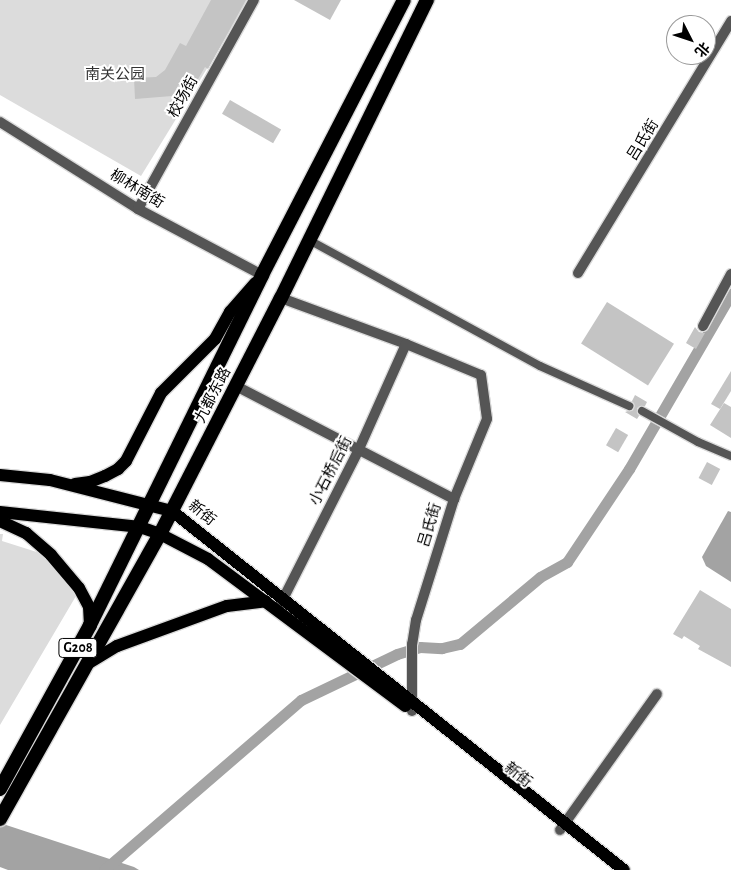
<!DOCTYPE html>
<meta charset="utf-8">
<style>
body{margin:0}
#map{position:relative;width:731px;height:870px;overflow:hidden;background:#fff;font-family:"Alegreya Sans","Noto Sans SC",sans-serif}
div>[style]{position:absolute}
.green>*{inset:0;background:#dcdcdc}
.water>*{inset:0;background:#a3a3a3}
.canal>*{height:11px;margin:-5.5px;padding:0 5.5px;transform-origin:5.5px;border-radius:5.5px;background:#a3a3a3}
.building>*{inset:0;background:#c4c4c4;transform-origin:0 0}
.roads{filter:drop-shadow(1px 0 #dbdbdb) drop-shadow(-1px 0 #dbdbdb) drop-shadow(0 1px #dbdbdb) drop-shadow(0 -1px #dbdbdb)}
.pedestrian>*{height:8px;margin:-4px;padding:0 4px;transform-origin:4px;border-radius:4px;background:#555}
.minor>*{height:10px;margin:-5px;padding:0 5px;transform-origin:5px;border-radius:5px;background:#555}
.primary>*{height:12px;margin:-6px;padding:0 6px;transform-origin:6px;border-radius:6px;background:#000}
.trunk>*{height:14px;margin:-7px;padding:0 7px;transform-origin:7px;border-radius:7px;background:#000}
span{translate:-50% -50%;white-space:nowrap;text-align:center;line-height:1.15;-webkit-text-stroke:4px #fff;paint-order:stroke}
.shield-label span{padding:1px 4px;background:#fff;border:1px solid;border-radius:4px;-webkit-text-stroke-width:0}
.shield-label{font-size:14px;color:#000;font-weight:700}
.park-label{font-size:15px;color:#333}
.street-label{font-size:15px;color:#000}
.north{position:absolute;left:666px;top:15px;width:50px;height:50px;box-sizing:border-box;background:#fff;border:1px solid #999;border-radius:50%;rotate:131deg;font-size:14px;font-weight:700;line-height:20px;text-align:center;color:#000}
.north::after{content:'';display:block;margin:auto;width:18px;height:22px;background:#000;clip-path:polygon(50% 0,100% 100%,50% 72%,0 100%)}
</style>
<div id="map">
<div class="green">
<i style="clip-path:polygon(0 0,249px 0,141px 176px,0 95px)"></i>
<i style="clip-path:polygon(0 534px,3px 534px,2px 541px,43px 554px,76px 596px,0 725px)"></i>
</div>
<div class="water">
<i style="clip-path:polygon(728px 511px,731px 512px,731px 582px,706px 566px,702px 557px)"></i>
<i style="clip-path:polygon(0 823px,134px 867px,139px 870px,8px 870px,0 867px)"></i>
</div>
<div class="canal">
<i style="left:104px;top:870px;width:260px;rotate:-40.8deg"></i>
<i style="left:301px;top:700px;width:106px;rotate:-25.6deg"></i>
<i style="left:397px;top:654px;width:24px;rotate:-17deg"></i>
<i style="left:420px;top:647px;width:22px;rotate:3deg"></i>
<i style="left:442px;top:648px;width:18px;rotate:-13deg"></i>
<i style="left:460px;top:644px;width:104px;rotate:-39.9deg"></i>
<i style="left:540px;top:577px;width:31px;rotate:-29deg"></i>
<i style="left:567px;top:562px;width:112px;rotate:-56.3deg"></i>
<i style="left:629px;top:469px;width:203px;rotate:-59.8deg"></i>
</div>
<div class="building">
<i style="clip-path:polygon(211px 0,246px 0,208px 69px,205px 67px,193px 88px,181px 81px,172px 96px,135px 99px,134px 78px,156px 77px,165px 70px,180px 43px,186px 46px)"></i>
<i style="clip-path:polygon(294px 0,341px 0,330px 20px)"></i>
<i style="left:230px;top:100px;width:59px;height:16px;rotate:30deg"></i>
<i style="left:607px;top:302px;width:79px;height:49px;rotate:32deg"></i>
<i style="clip-path:polygon(695px 327px,699px 332px,705px 333px,696px 349px,686px 343px)"></i>
<i style="clip-path:polygon(731px 371px,731px 391px,720px 409px,711px 404px)"></i>
<i style="clip-path:polygon(635px 395px,647px 402px,645px 406px,637px 408px,639px 416px,637px 419px,625px 412px,634px 409px,632px 401px)"></i>
<i style="clip-path:polygon(724px 403px,731px 407px,731px 438px,710px 425px)"></i>
<i style="left:616px;top:428px;width:14px;height:20px;rotate:30deg"></i>
<i style="left:707px;top:462px;width:15px;height:18px;rotate:28deg"></i>
<i style="clip-path:polygon(700px 590px,731px 609px,731px 667px,698px 649px,700px 646px,684px 636px,682px 639px,673px 634px)"></i>
</div>
<div class="roads">
<div class="pedestrian">
<i style="left:309px;top:240px;width:263px;rotate:28.6deg"></i>
<i style="left:540px;top:366px;width:98px;rotate:24.2deg"></i>
<i style="left:642px;top:411px;width:64px;rotate:29deg"></i>
<i style="left:698px;top:442px;width:36px;rotate:23deg"></i>
</div>
<div class="minor">
<i style="left:0;top:122px;width:163px;rotate:32.2deg"></i>
<i style="left:138px;top:209px;width:140px;rotate:28deg"></i>
<i style="left:138px;top:209px;width:239px;rotate:-61deg"></i>
<i style="left:578px;top:273px;width:295px;rotate:-58.7deg"></i>
<i style="left:281px;top:298px;width:133px;rotate:20.2deg"></i>
<i style="left:406px;top:344px;width:81px;rotate:22.5deg"></i>
<i style="left:481px;top:375px;width:44px;rotate:82.2deg"></i>
<i style="left:487px;top:419px;width:87px;rotate:112.4deg"></i>
<i style="left:454px;top:499px;width:127px;rotate:107.4deg"></i>
<i style="left:416px;top:620px;width:24px;rotate:99deg"></i>
<i style="left:412px;top:644px;width:67px;rotate:90deg"></i>
<i style="left:703px;top:326px;width:59px;rotate:-61.7deg"></i>
<i style="left:236px;top:386px;width:246px;rotate:27.4deg"></i>
<i style="left:278px;top:609px;width:179px;rotate:-63.1deg"></i>
<i style="left:359px;top:449px;width:115px;rotate:-65.9deg"></i>
<i style="left:560px;top:830px;width:167px;rotate:-54.5deg"></i>
</div>
<div class="primary">
<i style="left:0;top:475px;width:50px;rotate:5.7deg"></i>
<i style="left:50px;top:480px;width:126px;rotate:14.3deg"></i>
<i style="left:172px;top:511px;width:577px;rotate:38.46deg"></i>
<i style="left:75px;top:484px;width:15px;rotate:-8deg"></i>
<i style="left:90px;top:482px;width:16px;rotate:-22deg"></i>
<i style="left:105px;top:476px;width:15px;rotate:-28deg"></i>
<i style="left:118px;top:469px;width:11px;rotate:-45deg"></i>
<i style="left:126px;top:461px;width:76px;rotate:-62.8deg"></i>
<i style="left:161px;top:393px;width:76px;rotate:-45deg"></i>
<i style="left:215px;top:339px;width:31px;rotate:-61deg"></i>
<i style="left:230px;top:312px;width:38px;rotate:-49deg"></i>
<i style="left:0;top:512px;width:141px;rotate:6.1deg"></i>
<i style="left:140px;top:527px;width:21px;rotate:19deg"></i>
<i style="left:160px;top:534px;width:54px;rotate:27.5deg"></i>
<i style="left:208px;top:559px;width:246px;rotate:36.7deg"></i>
<i style="left:0;top:521px;width:29px;rotate:25deg"></i>
<i style="left:26px;top:533px;width:33px;rotate:41deg"></i>
<i style="left:51px;top:555px;width:43px;rotate:49.7deg"></i>
<i style="left:79px;top:588px;width:21px;rotate:62deg"></i>
<i style="left:89px;top:607px;width:18px;rotate:87deg"></i>
<i style="left:87px;top:664px;width:35px;rotate:-31deg"></i>
<i style="left:117px;top:646px;width:117px;rotate:-20deg"></i>
<i style="left:227px;top:606px;width:39px;rotate:-7deg"></i>
</div>
<div class="trunk">
<i style="left:0;top:789px;width:187px;rotate:-61.2deg"></i>
<i style="left:90px;top:625px;width:390px;rotate:-63.8deg"></i>
<i style="left:262px;top:275px;width:309px;rotate:-62.7deg"></i>
<i style="left:0;top:819px;width:327px;rotate:-60.7deg"></i>
<i style="left:160px;top:534px;width:265px;rotate:-62.9deg"></i>
<i style="left:281px;top:298px;width:332px;rotate:-63.9deg"></i>
</div>
</div>
<div class="shield-label">
<span style="left:78px;top:648px">G208</span>
</div>
<div class="park-label">
<span style="left:115px;top:75px">南关公园</span>
</div>
<div class="street-label">
<span style="left:183px;top:97px;rotate:-61deg">校场街</span>
<span style="left:643px;top:140px;rotate:-58deg">吕氏街</span>
<span style="left:137px;top:189px;rotate:31deg">柳林南街</span>
<span style="left:213px;top:395px;rotate:-63deg">九都东路</span>
<span style="left:331px;top:471px;rotate:-63deg">小石桥后街</span>
<span style="left:202px;top:513px;rotate:39deg">新街</span>
<span style="left:430px;top:525px;rotate:-73deg">吕氏街</span>
<span style="left:518px;top:775px;rotate:39deg">新街</span>
</div>
<div class="north">北</div>
</div>
